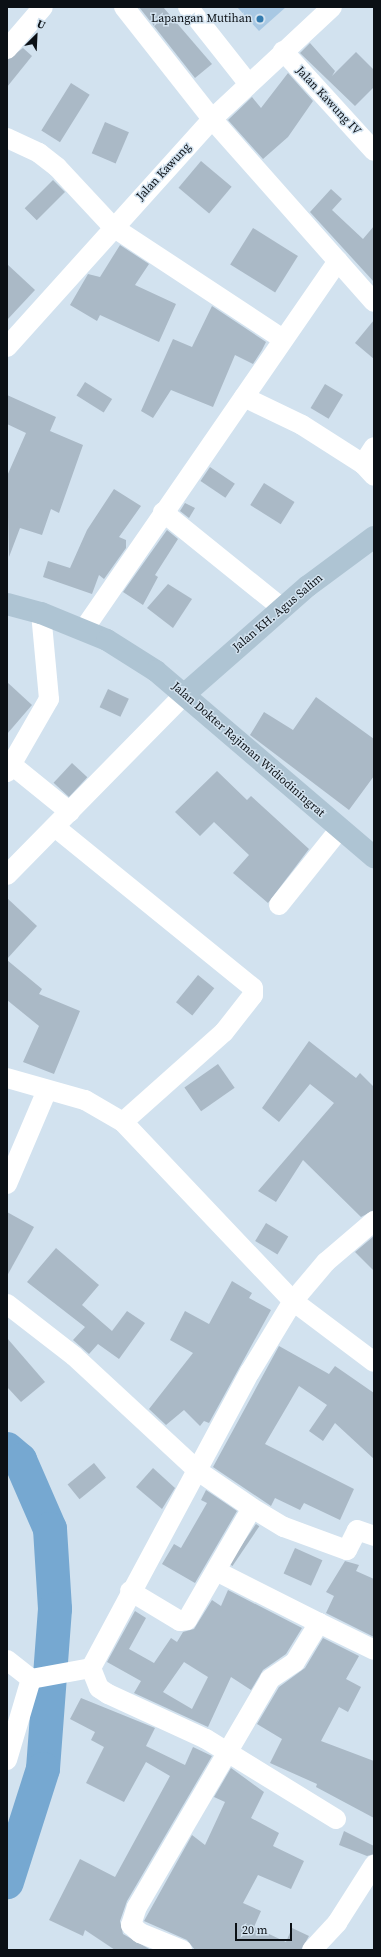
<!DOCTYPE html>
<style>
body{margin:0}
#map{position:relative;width:381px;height:1957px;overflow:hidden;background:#d2e2ef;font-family:"Source Serif 4",serif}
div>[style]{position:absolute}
.green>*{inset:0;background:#a8c8e3}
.river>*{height:34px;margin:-17px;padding:0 17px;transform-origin:17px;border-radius:17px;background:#76a8d1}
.building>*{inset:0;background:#aab9c6;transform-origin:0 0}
.minor>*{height:20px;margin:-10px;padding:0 10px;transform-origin:10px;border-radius:10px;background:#fff}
.secondary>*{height:22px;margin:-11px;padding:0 11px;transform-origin:11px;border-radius:11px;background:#aec4d3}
.dots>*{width:11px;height:11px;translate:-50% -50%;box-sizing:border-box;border:2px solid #d2e2ef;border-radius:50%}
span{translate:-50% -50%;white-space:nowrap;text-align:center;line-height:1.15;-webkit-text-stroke:3px #d2e2ef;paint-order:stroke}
.poi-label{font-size:12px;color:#0b1015}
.right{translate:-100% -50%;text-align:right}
.street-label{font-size:12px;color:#0b1015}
.frame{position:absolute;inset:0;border:8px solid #0b1015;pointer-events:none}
.north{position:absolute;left:16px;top:16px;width:40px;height:40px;-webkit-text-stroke:3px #d2e2ef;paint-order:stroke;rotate:24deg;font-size:11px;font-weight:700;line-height:16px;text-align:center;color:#0b1015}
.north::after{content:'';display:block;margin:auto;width:14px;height:18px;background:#0b1015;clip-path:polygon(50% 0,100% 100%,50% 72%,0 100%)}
.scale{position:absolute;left:235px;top:1923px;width:57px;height:18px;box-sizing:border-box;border:2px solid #0b1015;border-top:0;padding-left:5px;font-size:12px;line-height:14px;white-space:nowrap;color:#0b1015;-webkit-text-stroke:3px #d2e2ef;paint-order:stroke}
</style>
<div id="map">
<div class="green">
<i style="clip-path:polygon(237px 7px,286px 7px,259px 31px)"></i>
</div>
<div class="river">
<i style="left:7px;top:1449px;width:17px;rotate:40deg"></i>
<i style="left:20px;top:1460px;width:75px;rotate:66.5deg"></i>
<i style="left:50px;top:1529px;width:80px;rotate:86.4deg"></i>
<i style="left:55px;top:1609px;width:160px;rotate:94.3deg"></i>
<i style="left:43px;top:1769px;width:119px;rotate:107.7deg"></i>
</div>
<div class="building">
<i style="clip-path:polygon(139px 7px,163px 7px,212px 64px,195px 78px)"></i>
<i style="clip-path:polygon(310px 43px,335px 71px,332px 76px,356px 52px,374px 70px,374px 87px,355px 106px,300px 53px)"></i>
<i style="clip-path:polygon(23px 48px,32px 56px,7px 87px,7px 60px)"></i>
<i style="clip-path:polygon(288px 73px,313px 101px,288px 137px,263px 159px,228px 120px,252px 97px,261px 108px)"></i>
<i style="left:71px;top:83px;width:22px;height:56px;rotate:32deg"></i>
<i style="left:105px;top:122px;width:26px;height:34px;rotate:23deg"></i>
<i style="left:201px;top:161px;width:40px;height:35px;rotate:40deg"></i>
<i style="left:53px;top:180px;width:17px;height:40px;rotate:45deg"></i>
<i style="clip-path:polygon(331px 189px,342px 199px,332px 210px,363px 239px,374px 226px,374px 282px,310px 212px)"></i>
<i style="left:253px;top:228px;width:53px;height:43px;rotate:32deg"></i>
<i style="clip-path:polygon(120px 245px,149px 264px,135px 285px,176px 304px,159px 342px,100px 315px,97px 321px,70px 305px,88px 274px,100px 277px)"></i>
<i style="clip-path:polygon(7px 264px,35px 290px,7px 320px)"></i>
<i style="clip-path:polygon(212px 306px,266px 342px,262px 350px,253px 364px,235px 355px,213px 407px,171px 390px,153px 418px,141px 411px,173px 339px,192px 347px)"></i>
<i style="clip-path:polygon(374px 320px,374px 359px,355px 343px)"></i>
<i style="left:85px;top:382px;width:32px;height:16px;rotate:32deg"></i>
<i style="left:325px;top:384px;width:21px;height:28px;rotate:31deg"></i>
<i style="clip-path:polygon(7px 395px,56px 417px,50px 431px,83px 445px,59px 513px,51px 509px,42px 535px,20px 528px,9px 557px,7px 476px,26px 433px,7px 424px)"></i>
<i style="left:210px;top:467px;width:30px;height:17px;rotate:34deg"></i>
<i style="left:264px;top:483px;width:36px;height:26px;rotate:32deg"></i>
<i style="clip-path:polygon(114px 489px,141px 506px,119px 537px,126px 540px,126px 548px,104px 579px,99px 575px,92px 594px,43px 577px,48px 561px,70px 568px,87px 530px)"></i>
<i style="clip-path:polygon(185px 503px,195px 508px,189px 518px,180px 511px)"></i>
<i style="clip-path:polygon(167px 530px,178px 539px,155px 575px,158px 577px,143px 605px,123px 592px)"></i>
<i style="clip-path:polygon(168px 584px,192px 599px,173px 628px,147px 608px)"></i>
<i style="clip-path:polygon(7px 682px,32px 705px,7px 734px)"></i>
<i style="left:108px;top:689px;width:23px;height:20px;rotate:25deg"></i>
<i style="clip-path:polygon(316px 697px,374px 739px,374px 776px,349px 810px,250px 735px,264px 712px,293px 730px)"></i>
<i style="left:72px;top:763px;width:21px;height:27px;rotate:43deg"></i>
<i style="clip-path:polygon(217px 771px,247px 800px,251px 796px,309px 849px,268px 903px,233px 873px,249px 855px,214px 822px,200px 836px,175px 812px)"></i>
<i style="clip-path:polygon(7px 898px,37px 926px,7px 959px)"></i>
<i style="clip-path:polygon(7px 960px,42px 989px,39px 994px,80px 1011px,54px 1074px,23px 1062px,39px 1026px,7px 1000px)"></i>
<i style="left:198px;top:975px;width:21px;height:35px;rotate:39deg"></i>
<i style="clip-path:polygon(309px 1041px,356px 1078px,360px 1073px,374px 1087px,374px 1210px,361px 1217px,303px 1160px,276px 1202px,258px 1191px,334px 1103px,310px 1084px,279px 1122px,262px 1108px)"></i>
<i style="left:218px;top:1064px;width:29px;height:41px;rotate:55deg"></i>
<i style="clip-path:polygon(7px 1212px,34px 1227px,7px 1276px)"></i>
<i style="left:266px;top:1223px;width:26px;height:21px;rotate:31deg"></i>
<i style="clip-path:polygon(374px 1236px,374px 1271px,355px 1252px)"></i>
<i style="clip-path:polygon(56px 1248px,99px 1285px,82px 1305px,112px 1331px,127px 1311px,145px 1323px,119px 1359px,98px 1344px,89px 1354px,73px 1340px,85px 1327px,27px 1282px)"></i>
<i style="clip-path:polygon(232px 1281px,252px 1293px,249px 1298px,271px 1310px,209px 1423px,204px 1421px,200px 1426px,184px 1410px,166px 1425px,149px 1409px,193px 1353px,170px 1340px,185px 1311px,209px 1324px)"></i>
<i style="clip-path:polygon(7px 1338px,45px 1382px,21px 1402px,7px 1387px)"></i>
<i style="clip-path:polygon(279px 1346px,329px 1374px,335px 1366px,374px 1393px,374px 1459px,335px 1423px,323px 1441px,309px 1431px,327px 1405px,299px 1386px,265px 1444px,354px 1489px,340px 1520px,304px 1503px,300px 1510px,275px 1498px,271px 1506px,213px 1467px)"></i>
<i style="left:94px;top:1463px;width:19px;height:34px;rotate:51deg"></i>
<i style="clip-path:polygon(153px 1468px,175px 1488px,162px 1509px,136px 1487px)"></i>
<i style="clip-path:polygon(206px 1490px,237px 1511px,195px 1583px,162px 1564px,174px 1544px,181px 1548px,207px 1503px,201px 1500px)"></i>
<i style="left:256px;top:1524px;width:4px;height:48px;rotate:34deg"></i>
<i style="left:295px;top:1548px;width:30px;height:28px;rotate:24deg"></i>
<i style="clip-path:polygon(345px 1561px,359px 1565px,356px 1571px,374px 1579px,374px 1637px,326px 1613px,334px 1596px,326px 1592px)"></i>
<i style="clip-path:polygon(evenodd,228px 1590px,302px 1628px,286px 1654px,263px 1670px,251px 1690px,231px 1677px,208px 1727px,134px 1693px,141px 1681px,107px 1662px,135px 1611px,146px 1618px,129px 1649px,154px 1663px,171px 1638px,177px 1642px,183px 1632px,194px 1629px,212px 1600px,221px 1606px,228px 1590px,184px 1662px,208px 1677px,192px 1709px,163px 1692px,184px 1662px)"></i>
<i style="clip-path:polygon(323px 1638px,359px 1656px,346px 1679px,361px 1687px,348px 1712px,339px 1707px,321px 1741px,374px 1761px,374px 1818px,316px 1787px,317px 1784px,270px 1763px,282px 1739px,257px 1724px,279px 1687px,305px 1668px)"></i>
<i style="clip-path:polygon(81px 1698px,155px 1728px,146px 1746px,185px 1765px,193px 1747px,212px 1756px,127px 1901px,120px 1921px,123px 1934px,151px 1950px,115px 1950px,85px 1930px,83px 1936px,49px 1920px,80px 1859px,115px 1877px,170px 1776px,146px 1762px,124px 1802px,86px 1783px,104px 1747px,91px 1740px,95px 1732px,70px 1719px)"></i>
<i style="clip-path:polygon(231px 1768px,264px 1792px,251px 1818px,279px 1833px,273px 1846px,304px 1861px,291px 1889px,258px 1875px,243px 1903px,261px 1911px,254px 1927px,286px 1942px,292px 1928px,309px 1936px,301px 1950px,195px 1950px,187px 1940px,144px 1921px,192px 1835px,205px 1845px,225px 1802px,214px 1797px)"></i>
<i style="clip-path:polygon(344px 1831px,374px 1846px,374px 1854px,367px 1856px,339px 1845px)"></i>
</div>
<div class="minor">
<i style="left:124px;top:7px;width:142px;rotate:51.8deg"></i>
<i style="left:212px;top:119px;width:244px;rotate:48.5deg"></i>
<i style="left:188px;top:7px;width:97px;rotate:51.7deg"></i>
<i style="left:7px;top:49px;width:55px;rotate:-49.4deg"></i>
<i style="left:283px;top:51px;width:135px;rotate:47.7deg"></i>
<i style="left:7px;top:138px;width:35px;rotate:25deg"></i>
<i style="left:39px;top:153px;width:23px;rotate:38deg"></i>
<i style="left:57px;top:167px;width:82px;rotate:47deg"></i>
<i style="left:113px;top:227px;width:204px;rotate:33.4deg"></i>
<i style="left:7px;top:347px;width:307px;rotate:-48deg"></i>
<i style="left:212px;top:119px;width:164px;rotate:-43deg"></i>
<i style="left:244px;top:397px;width:64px;rotate:25.8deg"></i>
<i style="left:302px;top:425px;width:72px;rotate:32.6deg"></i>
<i style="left:363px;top:464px;width:16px;rotate:47deg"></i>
<i style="left:363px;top:464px;width:20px;rotate:-57deg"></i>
<i style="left:163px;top:512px;width:153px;rotate:38.9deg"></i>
<i style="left:84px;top:629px;width:447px;rotate:-55.4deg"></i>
<i style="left:7px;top:761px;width:81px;rotate:39deg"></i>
<i style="left:7px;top:772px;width:84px;rotate:-60.1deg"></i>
<i style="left:49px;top:699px;width:86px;rotate:-95.3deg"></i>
<i style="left:55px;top:827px;width:255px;rotate:39.1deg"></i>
<i style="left:253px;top:988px;width:7px;rotate:90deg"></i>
<i style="left:253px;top:995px;width:47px;rotate:128.1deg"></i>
<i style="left:224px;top:1032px;width:135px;rotate:138.3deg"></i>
<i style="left:7px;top:875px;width:255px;rotate:-45.5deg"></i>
<i style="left:279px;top:905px;width:96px;rotate:-51.3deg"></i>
<i style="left:7px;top:1078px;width:81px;rotate:15.8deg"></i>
<i style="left:85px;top:1100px;width:44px;rotate:30.1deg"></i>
<i style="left:123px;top:1122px;width:247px;rotate:46.5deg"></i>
<i style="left:293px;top:1301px;width:101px;rotate:37deg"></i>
<i style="left:7px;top:1184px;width:102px;rotate:-66.9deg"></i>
<i style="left:7px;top:1304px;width:85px;rotate:37.8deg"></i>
<i style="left:74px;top:1356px;width:169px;rotate:42.8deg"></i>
<i style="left:198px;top:1471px;width:65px;rotate:34.4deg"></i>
<i style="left:252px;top:1508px;width:37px;rotate:31deg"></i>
<i style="left:284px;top:1527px;width:67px;rotate:20.1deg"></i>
<i style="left:347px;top:1550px;width:22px;rotate:-63deg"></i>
<i style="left:357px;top:1530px;width:18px;rotate:19deg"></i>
<i style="left:130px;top:1591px;width:58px;rotate:31deg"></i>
<i style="left:180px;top:1621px;width:7px;rotate:-8deg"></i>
<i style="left:187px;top:1620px;width:129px;rotate:-59.9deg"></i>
<i style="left:319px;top:1623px;width:61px;rotate:26.1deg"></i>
<i style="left:7px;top:1660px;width:31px;rotate:38deg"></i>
<i style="left:7px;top:1760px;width:84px;rotate:-73.5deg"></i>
<i style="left:31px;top:1679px;width:61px;rotate:-10.4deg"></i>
<i style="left:336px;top:1819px;width:153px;rotate:-148.4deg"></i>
<i style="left:206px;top:1739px;width:108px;rotate:-155.3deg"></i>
<i style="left:108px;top:1694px;width:11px;rotate:-146deg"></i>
<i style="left:99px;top:1688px;width:22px;rotate:-112deg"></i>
<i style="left:91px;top:1668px;width:336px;rotate:-61.8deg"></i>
<i style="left:250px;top:1372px;width:83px;rotate:-58.8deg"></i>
<i style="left:293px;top:1301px;width:51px;rotate:-49.8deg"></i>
<i style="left:326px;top:1262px;width:63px;rotate:-40.5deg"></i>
<i style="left:182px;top:1950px;width:45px;rotate:-158deg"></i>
<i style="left:140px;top:1933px;width:12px;rotate:-138deg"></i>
<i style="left:131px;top:1925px;width:19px;rotate:-72deg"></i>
<i style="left:137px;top:1907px;width:264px;rotate:-59.7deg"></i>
<i style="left:270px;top:1679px;width:30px;rotate:-34deg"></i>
<i style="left:295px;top:1662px;width:46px;rotate:-58.4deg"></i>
<i style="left:319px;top:1623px;width:115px;rotate:-153.2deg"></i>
<i style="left:312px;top:1950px;width:37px;rotate:-47deg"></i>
<i style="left:337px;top:1923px;width:69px;rotate:-57.5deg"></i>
</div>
<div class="secondary">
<i style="left:7px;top:604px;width:35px;rotate:15deg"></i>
<i style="left:41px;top:613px;width:71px;rotate:22.2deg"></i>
<i style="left:107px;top:640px;width:58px;rotate:32.3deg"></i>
<i style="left:156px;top:671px;width:287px;rotate:40.5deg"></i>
<i style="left:186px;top:693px;width:162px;rotate:-41.3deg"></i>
<i style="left:308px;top:586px;width:82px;rotate:-36.6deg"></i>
</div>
<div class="dots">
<i style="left:260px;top:19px;background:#327baf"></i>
</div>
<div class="poi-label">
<span class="right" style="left:252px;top:19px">Lapangan Mutihan</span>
</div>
<div class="street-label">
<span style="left:328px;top:101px;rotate:47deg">Jalan Kawung IV</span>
<span style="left:164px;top:172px;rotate:-47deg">Jalan Kawung</span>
<span style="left:278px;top:613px;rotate:-40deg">Jalan KH. Agus Salim</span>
<span style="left:248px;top:750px;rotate:41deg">Jalan Dokter Rajiman Widiodiningrat</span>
</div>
<div class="frame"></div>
<div class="north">U</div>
<div class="scale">20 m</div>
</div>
